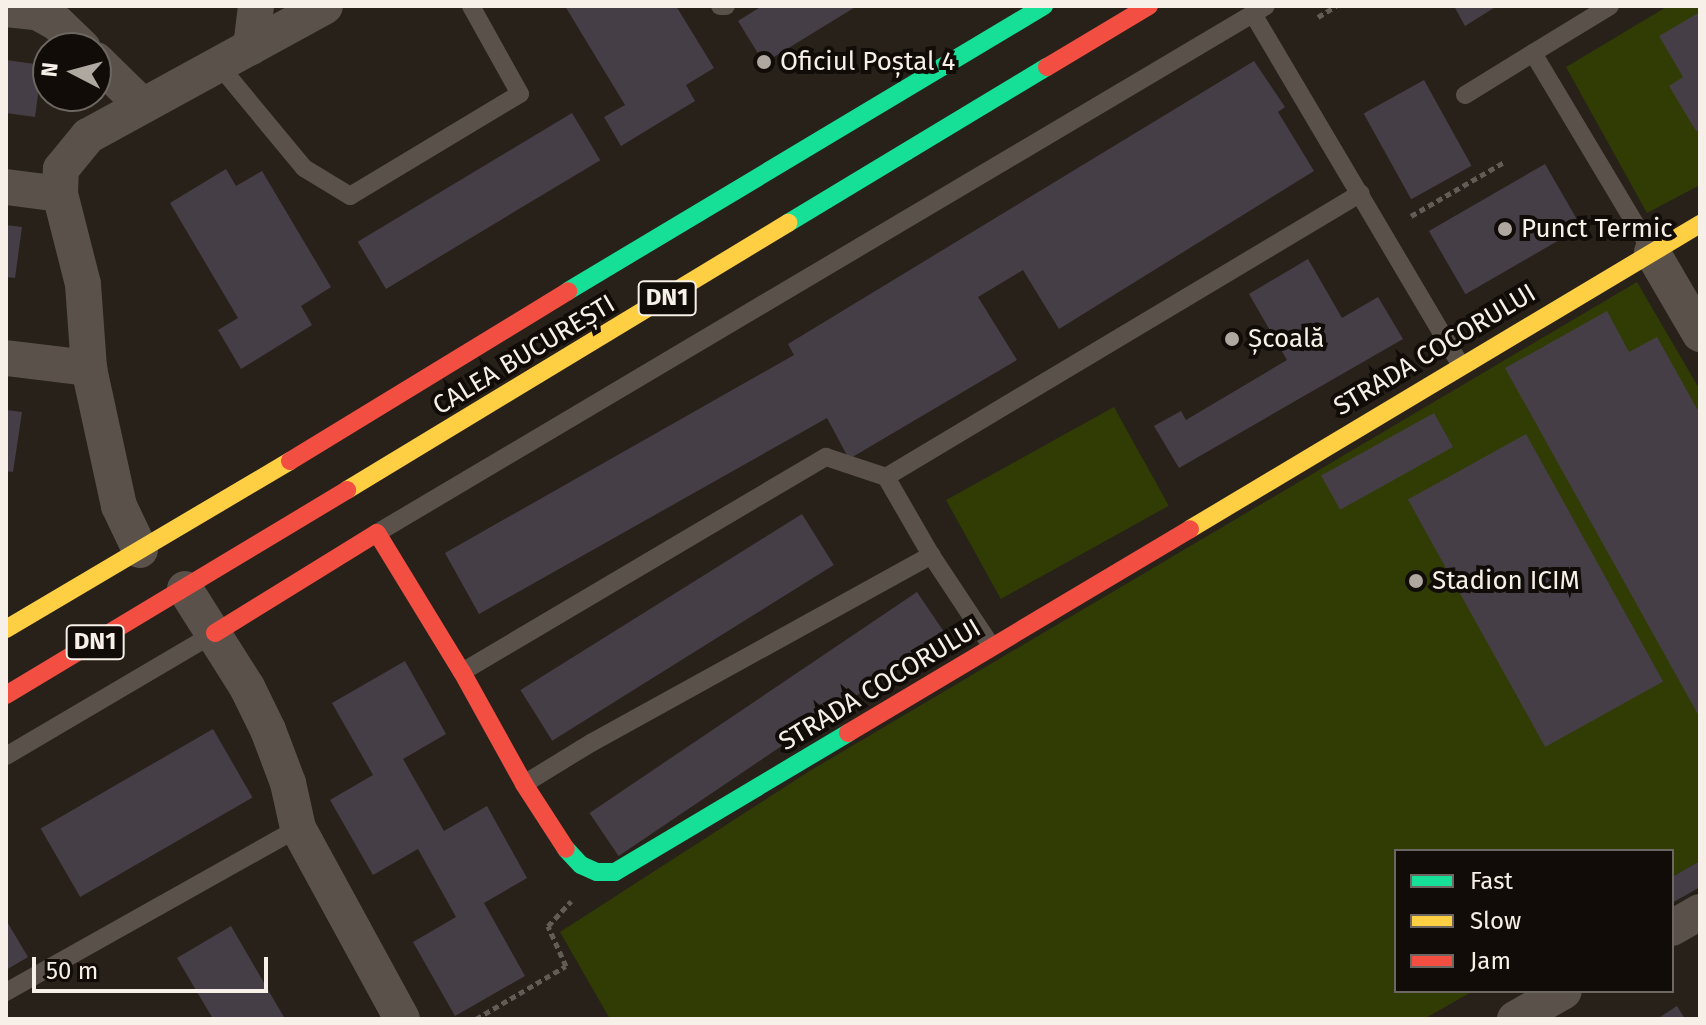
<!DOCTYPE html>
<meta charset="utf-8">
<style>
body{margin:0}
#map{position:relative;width:1706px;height:1025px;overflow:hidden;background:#27211a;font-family:"Fira Sans",sans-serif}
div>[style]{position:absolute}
.green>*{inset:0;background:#303c04;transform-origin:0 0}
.building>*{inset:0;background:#463e46;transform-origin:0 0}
.path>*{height:5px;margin-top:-2.5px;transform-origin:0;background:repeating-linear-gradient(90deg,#625c56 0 6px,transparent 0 10px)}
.lane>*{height:18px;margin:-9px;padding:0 9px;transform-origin:9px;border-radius:9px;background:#59514a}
.street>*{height:36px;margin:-18px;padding:0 18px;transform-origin:18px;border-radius:18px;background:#59514a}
.fast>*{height:18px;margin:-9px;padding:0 9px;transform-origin:9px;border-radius:9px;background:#16e098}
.slow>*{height:18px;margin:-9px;padding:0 9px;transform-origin:9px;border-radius:9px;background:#ffcf43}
.jam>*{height:18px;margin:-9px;padding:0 9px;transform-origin:9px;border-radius:9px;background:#f24e42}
.dots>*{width:22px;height:22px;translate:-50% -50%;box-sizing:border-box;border:4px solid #110c07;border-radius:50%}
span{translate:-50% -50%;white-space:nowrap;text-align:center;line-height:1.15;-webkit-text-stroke:8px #110c07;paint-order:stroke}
.shield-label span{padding:2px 6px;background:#110c07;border:2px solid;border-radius:6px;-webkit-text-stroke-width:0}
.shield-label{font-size:24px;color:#f7f0e8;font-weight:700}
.poi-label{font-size:26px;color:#f7f0e8}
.left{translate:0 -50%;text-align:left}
.street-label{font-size:26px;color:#f7f0e8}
.frame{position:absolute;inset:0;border:8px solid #f7f0e8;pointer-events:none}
.legend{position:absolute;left:1394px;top:849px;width:280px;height:144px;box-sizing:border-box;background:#110c07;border:2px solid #6d6761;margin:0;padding:10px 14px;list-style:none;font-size:24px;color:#f7f0e8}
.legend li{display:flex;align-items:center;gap:16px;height:40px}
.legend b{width:40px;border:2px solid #6d6761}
.north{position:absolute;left:32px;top:32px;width:80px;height:80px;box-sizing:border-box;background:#110c07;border:2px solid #6d6761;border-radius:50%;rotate:276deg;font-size:22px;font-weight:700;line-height:32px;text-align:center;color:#f7f0e8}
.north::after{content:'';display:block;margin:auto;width:28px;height:36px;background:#aea8a0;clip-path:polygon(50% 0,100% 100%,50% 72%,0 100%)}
.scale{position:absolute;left:32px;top:957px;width:236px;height:36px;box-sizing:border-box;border:4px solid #f7f0e8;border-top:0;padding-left:10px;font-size:24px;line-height:28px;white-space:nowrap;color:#f7f0e8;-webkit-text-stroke:6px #110c07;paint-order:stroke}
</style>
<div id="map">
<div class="green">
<i style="clip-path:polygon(1668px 6px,1700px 6px,1700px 185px,1647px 213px,1566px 67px)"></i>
<i style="clip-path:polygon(1637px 282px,1700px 390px,1700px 861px,1672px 877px,1672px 851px,1396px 851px,1396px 991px,1473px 991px,1424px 1019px,610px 1019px,560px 932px,808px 772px)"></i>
<i style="left:1114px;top:407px;width:113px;height:192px;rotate:61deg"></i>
</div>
<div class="building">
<i style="clip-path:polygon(565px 6px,676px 6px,714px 68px,686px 85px,695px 101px,621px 146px,604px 117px,625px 105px)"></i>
<i style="clip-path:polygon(762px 6px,857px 6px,764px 63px,738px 21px)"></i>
<i style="clip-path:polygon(1454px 6px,1497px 6px,1465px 26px)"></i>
<i style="clip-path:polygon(1700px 12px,1700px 130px,1696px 131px,1669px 86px,1683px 77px,1659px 36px)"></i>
<i style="clip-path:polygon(6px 60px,42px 65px,35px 117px,6px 113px)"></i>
<i style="clip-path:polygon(1254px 61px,1285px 107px,1278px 112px,1314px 171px,1059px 329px,1023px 270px,978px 297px,1017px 360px,849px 459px,827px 418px,479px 614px,445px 553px,794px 355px,788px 344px)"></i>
<i style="left:1424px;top:80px;width:98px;height:69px;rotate:61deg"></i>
<i style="left:572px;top:113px;width:55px;height:250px;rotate:59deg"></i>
<i style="left:1545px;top:164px;width:73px;height:134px;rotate:60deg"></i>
<i style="clip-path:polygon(226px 169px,236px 186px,262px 171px,331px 287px,301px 306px,312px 325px,241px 369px,218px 330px,238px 318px,170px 203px)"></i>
<i style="clip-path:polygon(6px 225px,22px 227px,15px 278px,6px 277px)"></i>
<i style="clip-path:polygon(1308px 259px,1342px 318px,1378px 297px,1403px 339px,1179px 468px,1154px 426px,1181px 411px,1186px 420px,1287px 360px,1249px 294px)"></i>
<i style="clip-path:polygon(1607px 311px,1629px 352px,1657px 337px,1700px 414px,1700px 718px,1505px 368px)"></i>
<i style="clip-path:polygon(6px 410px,22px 412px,13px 472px,6px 471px)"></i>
<i style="left:1434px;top:413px;width:39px;height:129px;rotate:61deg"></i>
<i style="left:1526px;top:434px;width:283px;height:135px;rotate:61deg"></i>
<i style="left:802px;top:514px;width:60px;height:332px;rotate:58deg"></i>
<i style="left:917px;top:592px;width:52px;height:395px;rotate:56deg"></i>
<i style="clip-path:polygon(405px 661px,446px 734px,403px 759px,444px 831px,487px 806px,527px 878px,484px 903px,525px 976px,455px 1016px,413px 942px,456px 917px,418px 849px,373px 875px,330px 800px,373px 775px,332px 703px)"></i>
<i style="left:213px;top:729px;width:79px;height:199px;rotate:60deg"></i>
<i style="clip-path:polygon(1700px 861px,1700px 887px,1672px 903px,1672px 877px)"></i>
<i style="clip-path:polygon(6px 920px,28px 957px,6px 970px)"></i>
<i style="clip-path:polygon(231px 926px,285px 1019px,213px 1019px,177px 958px)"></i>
<i style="clip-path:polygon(1677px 1006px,1685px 1019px,1657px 1019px)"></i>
</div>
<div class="path">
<i style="left:1318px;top:17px;width:21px;rotate:-31deg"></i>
<i style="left:1411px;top:216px;width:108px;rotate:-30.1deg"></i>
<i style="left:476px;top:1019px;width:104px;rotate:-30.5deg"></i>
<i style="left:566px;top:966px;width:44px;rotate:-114.2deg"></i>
<i style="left:548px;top:926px;width:34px;rotate:-47deg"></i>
</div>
<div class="lane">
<i style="left:720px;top:6px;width:6px"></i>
<i style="left:1610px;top:6px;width:90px;rotate:148.6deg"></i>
<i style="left:1533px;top:53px;width:232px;rotate:59.1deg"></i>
<i style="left:1253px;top:14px;width:409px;rotate:59.4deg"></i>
<i style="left:218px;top:64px;width:135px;rotate:50.4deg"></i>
<i style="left:304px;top:168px;width:54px;rotate:31.3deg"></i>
<i style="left:350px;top:196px;width:198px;rotate:-31deg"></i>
<i style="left:520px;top:94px;width:101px;rotate:-119.1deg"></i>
<i style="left:1465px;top:95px;width:80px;rotate:-31.7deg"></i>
<i style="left:886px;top:477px;width:553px;rotate:-30.87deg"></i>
<i style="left:377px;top:533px;width:1033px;rotate:-30.66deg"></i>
<i style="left:462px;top:672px;width:423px;rotate:-30.6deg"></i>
<i style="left:826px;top:457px;width:63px;rotate:18.4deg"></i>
<i style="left:886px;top:477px;width:90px;rotate:60deg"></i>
<i style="left:931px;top:555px;width:110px;rotate:56.5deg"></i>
<i style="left:6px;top:756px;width:243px;rotate:-30.5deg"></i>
<i style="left:524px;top:784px;width:79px;rotate:-31.5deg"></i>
<i style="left:591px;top:743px;width:389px;rotate:-28.9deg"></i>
<i style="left:6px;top:992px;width:335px;rotate:-29.3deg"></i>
</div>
<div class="street">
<i style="left:6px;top:9px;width:31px;rotate:6deg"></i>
<i style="left:37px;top:12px;width:23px;rotate:29deg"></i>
<i style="left:57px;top:23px;width:36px;rotate:44deg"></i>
<i style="left:251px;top:47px;width:41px;rotate:-83deg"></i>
<i style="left:96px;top:60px;width:64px;rotate:44.4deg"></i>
<i style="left:6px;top:187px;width:54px;rotate:7.4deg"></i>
<i style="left:1652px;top:252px;width:95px;rotate:59.7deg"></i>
<i style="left:6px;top:358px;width:84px;rotate:6.9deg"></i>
<i style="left:140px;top:550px;width:49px;rotate:-115.5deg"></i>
<i style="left:119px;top:506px;width:141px;rotate:-102.3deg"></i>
<i style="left:89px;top:368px;width:84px;rotate:-94.1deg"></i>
<i style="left:83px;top:284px;width:93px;rotate:-104.3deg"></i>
<i style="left:60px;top:194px;width:25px;rotate:-88deg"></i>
<i style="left:61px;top:169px;width:43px;rotate:-50.7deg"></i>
<i style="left:88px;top:136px;width:270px;rotate:-28.7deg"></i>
<i style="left:185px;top:589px;width:116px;rotate:57.7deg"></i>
<i style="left:247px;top:687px;width:48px;rotate:64deg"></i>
<i style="left:268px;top:730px;width:57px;rotate:69.3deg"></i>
<i style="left:288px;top:783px;width:46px;rotate:77.5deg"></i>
<i style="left:298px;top:828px;width:217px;rotate:61.4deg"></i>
<i style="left:1672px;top:928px;width:32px;rotate:-30deg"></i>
<i style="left:1515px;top:1019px;width:56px;rotate:-29.7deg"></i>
</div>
<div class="fast">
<i style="left:788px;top:223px;width:302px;rotate:-31.1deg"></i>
<i style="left:568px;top:291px;width:555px;rotate:-30.91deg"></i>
<i style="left:566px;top:849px;width:22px;rotate:47deg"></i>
<i style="left:581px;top:865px;width:17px;rotate:24deg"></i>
<i style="left:597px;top:872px;width:18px"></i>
<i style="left:615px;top:872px;width:271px;rotate:-30.8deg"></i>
</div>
<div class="slow">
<i style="left:347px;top:490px;width:516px;rotate:-31.19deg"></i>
<i style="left:1190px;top:529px;width:594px;rotate:-30.88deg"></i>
<i style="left:6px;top:629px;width:330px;rotate:-30.6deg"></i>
</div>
<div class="jam">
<i style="left:1047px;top:67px;width:119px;rotate:-30.9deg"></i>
<i style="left:290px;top:461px;width:326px;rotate:-31.4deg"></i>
<i style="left:215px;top:633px;width:190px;rotate:-31.7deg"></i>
<i style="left:377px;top:533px;width:163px;rotate:58.6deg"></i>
<i style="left:462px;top:672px;width:128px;rotate:61deg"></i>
<i style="left:524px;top:784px;width:77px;rotate:57.1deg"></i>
<i style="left:6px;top:695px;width:398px;rotate:-31deg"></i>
<i style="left:848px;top:733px;width:398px;rotate:-30.8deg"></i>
</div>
<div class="dots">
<i style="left:764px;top:62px;background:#aea8a0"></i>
<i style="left:1505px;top:229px;background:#aea8a0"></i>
<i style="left:1232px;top:339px;background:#aea8a0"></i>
<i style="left:1416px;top:581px;background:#aea8a0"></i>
</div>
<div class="shield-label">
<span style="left:667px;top:298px">DN1</span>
<span style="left:95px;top:642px">DN1</span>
</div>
<div class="poi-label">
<span class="left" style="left:780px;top:62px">Oficiul Poștal 4</span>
<span class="left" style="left:1521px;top:229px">Punct Termic</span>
<span class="left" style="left:1248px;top:339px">Școală</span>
<span class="left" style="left:1432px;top:581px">Stadion ICIM</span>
</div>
<div class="street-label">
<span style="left:1435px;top:350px;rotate:-31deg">STRADA COCORULUI</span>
<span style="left:524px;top:355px;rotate:-31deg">CALEA BUCUREȘTI</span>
<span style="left:880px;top:685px;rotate:-31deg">STRADA COCORULUI</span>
</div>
<div class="frame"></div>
<ul class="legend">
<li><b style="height:10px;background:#16e098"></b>Fast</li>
<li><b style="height:10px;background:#ffcf43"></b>Slow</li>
<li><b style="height:10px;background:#f24e42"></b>Jam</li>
</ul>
<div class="north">N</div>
<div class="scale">50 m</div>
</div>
